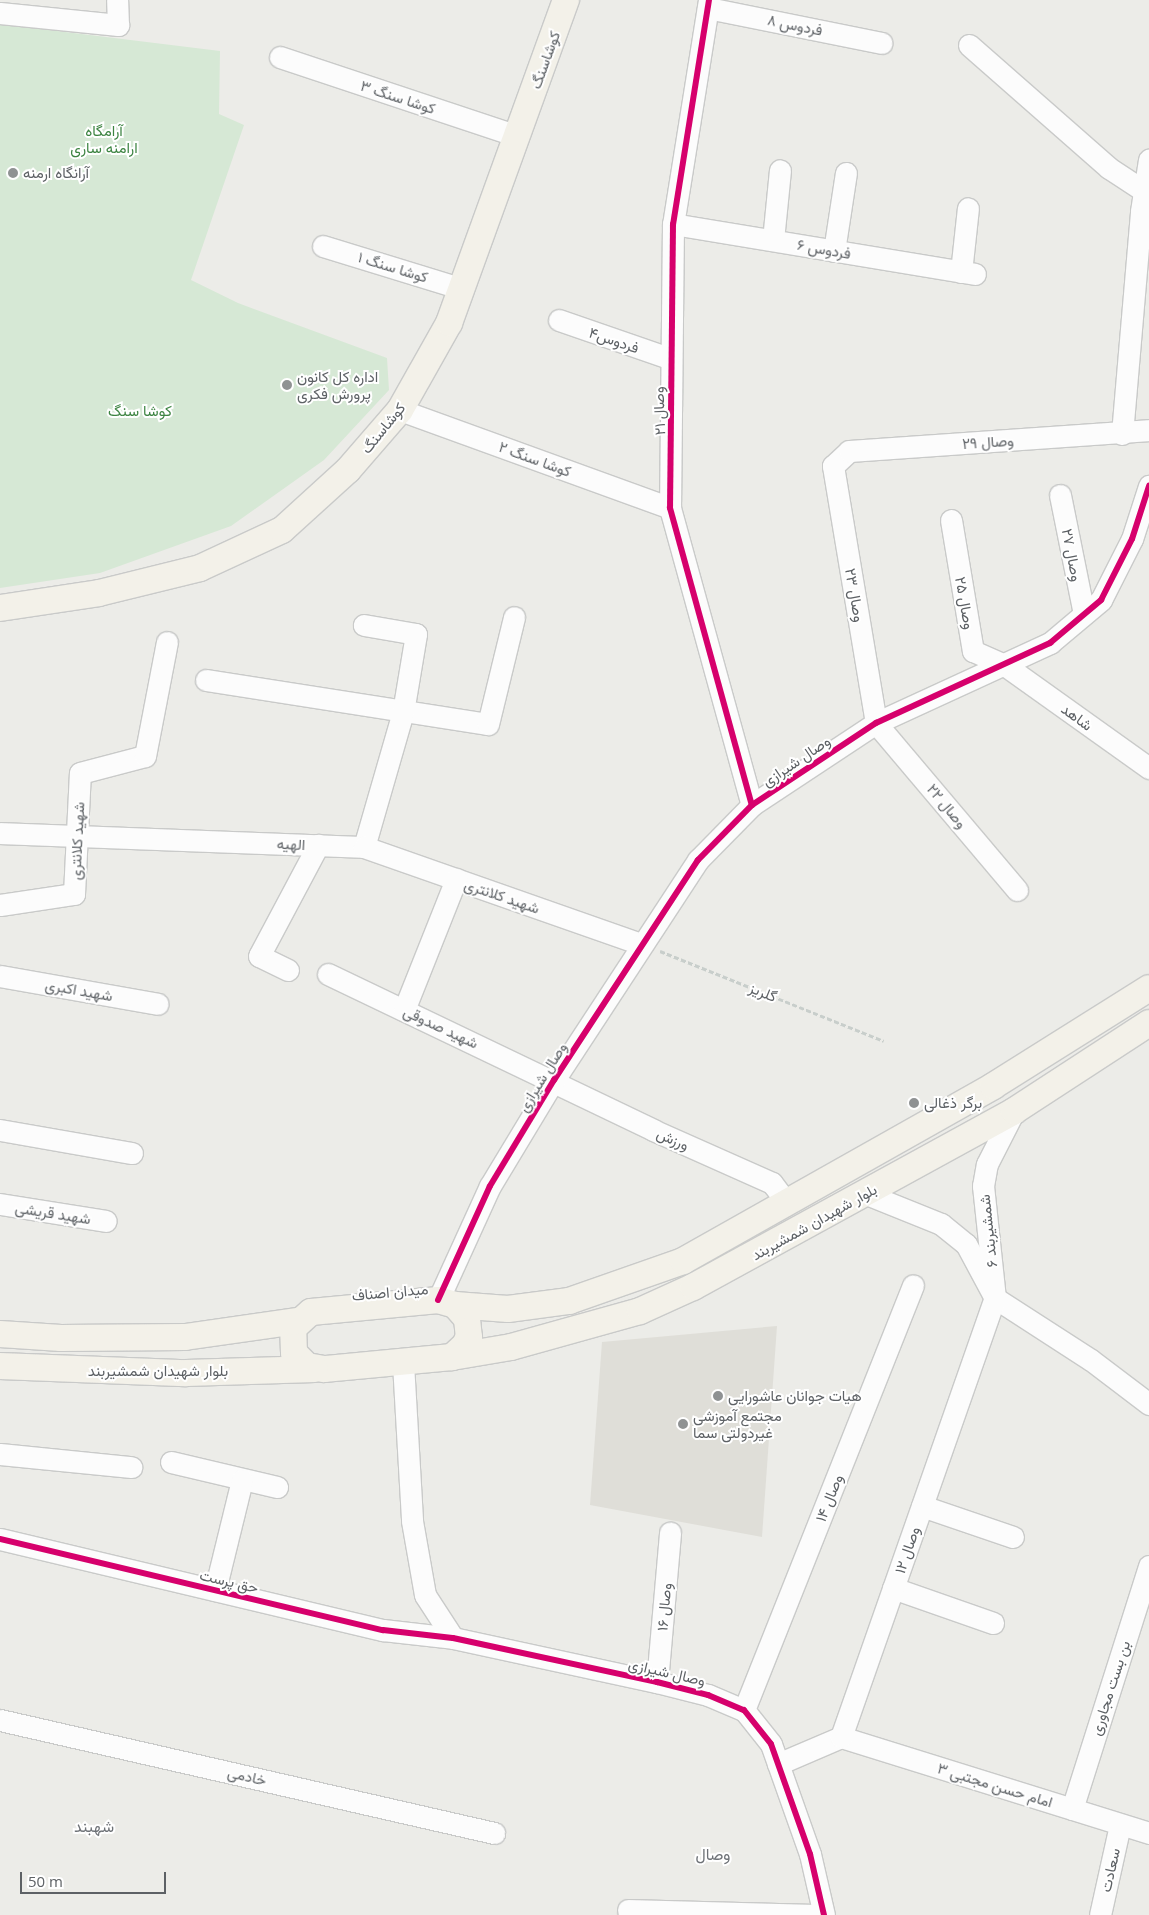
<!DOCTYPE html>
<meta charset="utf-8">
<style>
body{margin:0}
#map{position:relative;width:1149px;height:1915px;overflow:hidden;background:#ecece8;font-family:"Open Sans",Vazirmatn,sans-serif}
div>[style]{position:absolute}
.education>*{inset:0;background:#dfded8}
.green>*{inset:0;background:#d6e8d5}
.path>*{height:3px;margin-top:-1.5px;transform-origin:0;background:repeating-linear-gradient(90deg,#c8cecb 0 5px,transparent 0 7.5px)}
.roads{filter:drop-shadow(1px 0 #c9cac9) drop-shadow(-1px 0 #c9cac9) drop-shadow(0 1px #c9cac9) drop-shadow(0 -1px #c9cac9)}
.minor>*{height:21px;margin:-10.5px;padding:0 10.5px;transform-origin:10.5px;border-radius:10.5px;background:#fcfcfc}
.major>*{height:26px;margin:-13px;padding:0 13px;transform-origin:13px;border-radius:13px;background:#f3f1e9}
.cycleway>*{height:6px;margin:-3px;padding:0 3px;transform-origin:3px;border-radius:3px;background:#d6006c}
.dots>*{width:14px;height:14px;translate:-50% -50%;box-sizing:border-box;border:2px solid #fff;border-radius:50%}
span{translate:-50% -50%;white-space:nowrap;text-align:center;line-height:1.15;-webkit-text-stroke:4px #fff;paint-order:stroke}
.street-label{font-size:15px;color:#5d6165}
.park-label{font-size:15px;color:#3d8442}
.poi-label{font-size:15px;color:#5d6165}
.left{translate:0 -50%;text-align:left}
.neighbourhood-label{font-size:16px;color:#6e7277}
.scale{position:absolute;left:20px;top:1872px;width:146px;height:22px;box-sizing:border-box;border:2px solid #5d6165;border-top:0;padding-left:6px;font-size:15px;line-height:18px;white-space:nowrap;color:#5d6165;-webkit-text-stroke:4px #fff;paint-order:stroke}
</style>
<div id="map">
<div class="education">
<i style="clip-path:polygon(777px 1326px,762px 1537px,590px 1505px,602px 1342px)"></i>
</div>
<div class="green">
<i style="clip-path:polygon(0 24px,220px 51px,219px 114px,244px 125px,191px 280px,238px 303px,387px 358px,389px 390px,324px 460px,231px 526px,100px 573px,0 588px)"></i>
</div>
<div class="path">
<i style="left:660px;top:951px;width:241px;rotate:21.9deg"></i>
</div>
<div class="roads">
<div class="minor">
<i style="left:709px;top:0;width:227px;rotate:99.1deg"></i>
<i style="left:673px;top:224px;width:284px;rotate:90.6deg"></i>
<i style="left:670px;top:508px;width:308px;rotate:74.6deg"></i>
<i style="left:708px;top:8px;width:177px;rotate:11.4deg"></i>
<i style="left:0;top:13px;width:119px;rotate:5.8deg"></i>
<i style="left:118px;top:25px;width:25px;rotate:-92deg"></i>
<i style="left:969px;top:45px;width:186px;rotate:41.3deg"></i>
<i style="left:1109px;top:168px;width:42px;rotate:33.3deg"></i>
<i style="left:280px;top:57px;width:250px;rotate:18.4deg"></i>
<i style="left:673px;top:224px;width:306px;rotate:9.4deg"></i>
<i style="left:773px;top:240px;width:70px;rotate:-84.3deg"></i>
<i style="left:323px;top:246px;width:146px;rotate:17.1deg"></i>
<i style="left:834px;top:251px;width:79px;rotate:-81.3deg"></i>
<i style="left:961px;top:272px;width:64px;rotate:-83.8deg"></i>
<i style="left:559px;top:320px;width:116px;rotate:19.1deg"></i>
<i style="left:400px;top:410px;width:287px;rotate:19.9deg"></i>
<i style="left:1122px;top:434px;width:224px;rotate:-85.1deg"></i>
<i style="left:1141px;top:211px;width:52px;rotate:-81.1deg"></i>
<i style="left:1060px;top:495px;width:121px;rotate:78.6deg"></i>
<i style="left:951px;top:520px;width:133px;rotate:80.5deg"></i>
<i style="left:973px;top:651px;width:36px;rotate:24deg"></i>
<i style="left:1006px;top:666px;width:176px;rotate:35.5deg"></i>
<i style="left:206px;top:680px;width:285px;rotate:8.9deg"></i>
<i style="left:488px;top:724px;width:110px;rotate:-76.3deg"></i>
<i style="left:0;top:833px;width:364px;rotate:2.2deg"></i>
<i style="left:364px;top:847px;width:141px;rotate:-73.9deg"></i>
<i style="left:403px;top:712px;width:79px;rotate:-80.5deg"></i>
<i style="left:416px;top:634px;width:53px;rotate:-170.2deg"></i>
<i style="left:364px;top:847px;width:293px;rotate:19.3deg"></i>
<i style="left:1017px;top:890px;width:219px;rotate:-130.2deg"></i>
<i style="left:876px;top:723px;width:261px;rotate:-99.5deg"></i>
<i style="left:833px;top:466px;width:22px;rotate:-43deg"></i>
<i style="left:849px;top:451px;width:301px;rotate:-4deg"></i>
<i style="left:0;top:905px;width:75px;rotate:-8.5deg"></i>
<i style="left:74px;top:894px;width:121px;rotate:-87.2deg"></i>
<i style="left:80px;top:773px;width:67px;rotate:-14.7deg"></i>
<i style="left:145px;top:756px;width:116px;rotate:-79.1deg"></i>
<i style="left:288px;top:970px;width:32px;rotate:-154deg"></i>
<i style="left:259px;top:956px;width:126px;rotate:-62deg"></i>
<i style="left:328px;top:974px;width:361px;rotate:25.6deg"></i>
<i style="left:653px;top:1130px;width:130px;rotate:24deg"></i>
<i style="left:772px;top:1183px;width:25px;rotate:53deg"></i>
<i style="left:0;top:976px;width:160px;rotate:10deg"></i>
<i style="left:404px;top:1010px;width:141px;rotate:-68.3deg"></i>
<i style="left:0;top:1130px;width:134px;rotate:9.9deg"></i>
<i style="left:864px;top:1193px;width:83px;rotate:21.9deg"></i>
<i style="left:941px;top:1224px;width:32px;rotate:39deg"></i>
<i style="left:966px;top:1244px;width:61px;rotate:61.8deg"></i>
<i style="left:995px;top:1298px;width:114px;rotate:32.9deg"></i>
<i style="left:1091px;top:1360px;width:73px;rotate:37.2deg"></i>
<i style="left:0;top:1204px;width:107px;rotate:9.1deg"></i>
<i style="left:438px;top:1300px;width:125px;rotate:-65.5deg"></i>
<i style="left:490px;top:1186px;width:124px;rotate:-58.9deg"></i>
<i style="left:554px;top:1080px;width:263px;rotate:-56.8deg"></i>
<i style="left:698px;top:860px;width:77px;rotate:-45.5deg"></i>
<i style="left:752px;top:805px;width:149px;rotate:-33.5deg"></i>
<i style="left:876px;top:723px;width:192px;rotate:-24.7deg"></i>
<i style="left:1050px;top:643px;width:67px;rotate:-40.1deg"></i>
<i style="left:1101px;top:600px;width:68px;rotate:-63.1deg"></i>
<i style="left:1132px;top:539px;width:56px;rotate:-72.2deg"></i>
<i style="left:403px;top:1363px;width:158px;rotate:86.7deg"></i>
<i style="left:412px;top:1521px;width:75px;rotate:80deg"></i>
<i style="left:425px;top:1595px;width:51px;rotate:56.9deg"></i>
<i style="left:0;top:1454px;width:132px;rotate:5.7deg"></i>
<i style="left:171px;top:1462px;width:109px;rotate:13.3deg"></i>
<i style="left:922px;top:1506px;width:96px;rotate:18.8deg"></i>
<i style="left:0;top:1539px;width:394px;rotate:13.4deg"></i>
<i style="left:383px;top:1630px;width:70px;rotate:6.5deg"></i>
<i style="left:453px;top:1638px;width:209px;rotate:12.2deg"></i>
<i style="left:657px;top:1682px;width:53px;rotate:14.3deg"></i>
<i style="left:708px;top:1695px;width:39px;rotate:23deg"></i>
<i style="left:744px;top:1710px;width:43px;rotate:51.5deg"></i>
<i style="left:771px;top:1744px;width:117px;rotate:70.5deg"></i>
<i style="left:810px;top:1854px;width:63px;rotate:77.1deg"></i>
<i style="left:893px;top:1588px;width:106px;rotate:19.3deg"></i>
<i style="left:215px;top:1590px;width:113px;rotate:-76.2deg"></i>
<i style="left:657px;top:1682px;width:150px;rotate:-85deg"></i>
<i style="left:744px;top:1710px;width:457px;rotate:-68.3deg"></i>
<i style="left:0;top:1720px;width:507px;rotate:12.88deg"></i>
<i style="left:841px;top:1737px;width:323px;rotate:17.3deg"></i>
<i style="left:778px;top:1764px;width:69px;rotate:-23.2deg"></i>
<i style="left:841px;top:1737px;width:465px;rotate:-70.7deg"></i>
<i style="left:995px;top:1298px;width:113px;rotate:-96.1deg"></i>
<i style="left:983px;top:1186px;width:22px;rotate:-80deg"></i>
<i style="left:987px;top:1164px;width:59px;rotate:-63deg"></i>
<i style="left:1072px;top:1809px;width:255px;rotate:-72.4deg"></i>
<i style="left:628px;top:1910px;width:187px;rotate:1.5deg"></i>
<i style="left:1100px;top:1915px;width:92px;rotate:-77.5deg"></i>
</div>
<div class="major">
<i style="left:0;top:608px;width:100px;rotate:-8.6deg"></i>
<i style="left:99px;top:593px;width:104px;rotate:-13.9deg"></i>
<i style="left:200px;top:568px;width:90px;rotate:-24.9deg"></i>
<i style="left:282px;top:530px;width:89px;rotate:-42.3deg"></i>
<i style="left:348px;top:470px;width:79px;rotate:-49.1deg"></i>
<i style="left:400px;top:410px;width:100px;rotate:-60.6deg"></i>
<i style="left:449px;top:323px;width:344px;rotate:-70.1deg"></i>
<i style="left:438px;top:1300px;width:18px;rotate:16deg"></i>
<i style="left:455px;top:1305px;width:18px;rotate:49deg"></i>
<i style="left:467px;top:1319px;width:18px;rotate:84deg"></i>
<i style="left:469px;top:1337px;width:9px;rotate:117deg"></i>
<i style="left:465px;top:1345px;width:18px;rotate:137deg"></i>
<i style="left:452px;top:1357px;width:129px;rotate:174.6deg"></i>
<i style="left:324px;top:1369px;width:17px;rotate:-170deg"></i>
<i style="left:307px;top:1366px;width:18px;rotate:-135deg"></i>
<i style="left:294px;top:1353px;width:25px;rotate:-92deg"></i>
<i style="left:293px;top:1328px;width:24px;rotate:-42deg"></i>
<i style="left:311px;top:1312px;width:128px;rotate:-5.4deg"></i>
<i style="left:455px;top:1305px;width:53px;rotate:4.3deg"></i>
<i style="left:508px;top:1309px;width:62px;rotate:-7.5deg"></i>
<i style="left:569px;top:1301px;width:121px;rotate:-19.3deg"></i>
<i style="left:683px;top:1261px;width:356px;rotate:-29.4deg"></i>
<i style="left:993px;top:1086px;width:184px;rotate:-32.1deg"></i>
<i style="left:0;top:1334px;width:61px;rotate:3.8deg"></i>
<i style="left:61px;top:1338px;width:124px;rotate:-0.5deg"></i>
<i style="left:185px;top:1337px;width:114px;rotate:-8.1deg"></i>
<i style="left:452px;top:1357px;width:60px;rotate:-9.6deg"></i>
<i style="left:511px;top:1347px;width:134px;rotate:-15.6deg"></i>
<i style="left:640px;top:1311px;width:58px;rotate:-24.4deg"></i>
<i style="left:693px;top:1287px;width:366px;rotate:-28.7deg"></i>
<i style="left:1014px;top:1111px;width:161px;rotate:-33.1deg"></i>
<i style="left:0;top:1366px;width:186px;rotate:2.2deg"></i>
<i style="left:186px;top:1373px;width:129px;rotate:-1.8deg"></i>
</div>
</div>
<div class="cycleway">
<i style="left:709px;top:0;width:227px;rotate:99.1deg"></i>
<i style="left:673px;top:224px;width:284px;rotate:90.6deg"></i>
<i style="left:670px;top:508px;width:308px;rotate:74.6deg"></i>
<i style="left:438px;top:1300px;width:125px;rotate:-65.5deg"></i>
<i style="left:490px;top:1186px;width:124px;rotate:-58.9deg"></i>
<i style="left:554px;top:1080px;width:263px;rotate:-56.8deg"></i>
<i style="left:698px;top:860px;width:77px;rotate:-45.5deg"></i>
<i style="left:752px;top:805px;width:149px;rotate:-33.5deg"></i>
<i style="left:876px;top:723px;width:192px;rotate:-24.7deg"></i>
<i style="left:1050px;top:643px;width:67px;rotate:-40.1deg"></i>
<i style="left:1101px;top:600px;width:68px;rotate:-63.1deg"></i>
<i style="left:1132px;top:539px;width:56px;rotate:-72.2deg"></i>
<i style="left:0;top:1539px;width:394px;rotate:13.4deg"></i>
<i style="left:383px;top:1630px;width:70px;rotate:6.5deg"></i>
<i style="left:453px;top:1638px;width:209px;rotate:12.2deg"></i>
<i style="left:657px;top:1682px;width:53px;rotate:14.3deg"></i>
<i style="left:708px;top:1695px;width:39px;rotate:23deg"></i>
<i style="left:744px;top:1710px;width:43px;rotate:51.5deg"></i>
<i style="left:771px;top:1744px;width:117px;rotate:70.5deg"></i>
<i style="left:810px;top:1854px;width:63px;rotate:77.1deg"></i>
</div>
<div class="dots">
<i style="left:13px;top:173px;background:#8f9293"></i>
<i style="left:287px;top:385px;background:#8f9293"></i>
<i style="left:914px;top:1103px;background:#8f9293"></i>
<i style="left:718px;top:1396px;background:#8f9293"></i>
<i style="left:683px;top:1424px;background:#8f9293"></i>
</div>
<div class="street-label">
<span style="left:795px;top:25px;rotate:11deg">فردوس ۸</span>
<span style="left:545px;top:60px;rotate:-70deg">کوشاسنگ</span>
<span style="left:398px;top:97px;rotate:18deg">کوشا سنگ ۳</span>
<span style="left:824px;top:249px;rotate:10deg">فردوس ۶</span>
<span style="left:393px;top:267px;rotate:17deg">کوشا سنگ ۱</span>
<span style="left:614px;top:340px;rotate:19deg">فردوس۴</span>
<span style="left:659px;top:411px;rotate:-92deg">وصال ۲۱</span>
<span style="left:383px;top:428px;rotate:-51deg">کوشاسنگ</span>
<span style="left:988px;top:442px;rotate:-4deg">وصال ۲۹</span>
<span style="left:535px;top:459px;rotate:20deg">کوشا سنگ ۲</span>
<span style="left:1072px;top:555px;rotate:79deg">وصال ۲۷</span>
<span style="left:855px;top:595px;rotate:80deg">وصال ۲۳</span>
<span style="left:965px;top:603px;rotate:80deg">وصال ۲۵</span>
<span style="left:1077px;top:717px;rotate:36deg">شاهد</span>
<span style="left:796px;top:761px;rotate:-34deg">وصال شیرازی</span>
<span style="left:947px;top:806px;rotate:50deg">وصال ۲۲</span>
<span style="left:77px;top:841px;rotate:-87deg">شهید کلانتری</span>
<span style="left:291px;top:844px;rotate:3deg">الهیه</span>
<span style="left:502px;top:896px;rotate:19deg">شهید کلانتری</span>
<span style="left:79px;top:990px;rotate:10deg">شهید اکبری</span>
<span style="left:763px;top:992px;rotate:22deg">گلریز</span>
<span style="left:441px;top:1027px;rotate:25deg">شهید صدوقی</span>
<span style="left:542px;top:1077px;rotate:-58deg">وصال شیرازی</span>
<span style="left:673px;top:1139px;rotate:24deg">ورزش</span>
<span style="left:53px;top:1213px;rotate:9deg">شهید قریشی</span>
<span style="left:814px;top:1222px;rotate:-29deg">بلوار شهیدان شمشیربند</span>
<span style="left:988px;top:1231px;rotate:-96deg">شمشیربند ۶</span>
<span style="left:390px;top:1292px;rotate:-5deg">میدان اصناف</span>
<span style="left:158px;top:1371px">بلوار شهیدان شمشیربند</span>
<span style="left:829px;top:1498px;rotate:-68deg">وصال ۱۴</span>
<span style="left:907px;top:1550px;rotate:-71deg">وصال ۱۲</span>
<span style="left:229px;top:1581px;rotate:13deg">حق پرست</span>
<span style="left:664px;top:1607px;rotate:-85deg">وصال ۱۶</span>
<span style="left:667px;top:1672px;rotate:13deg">وصال شیرازی</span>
<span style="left:1110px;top:1688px;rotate:-72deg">بن بست مجاوری</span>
<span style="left:247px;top:1776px;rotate:13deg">خادمی</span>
<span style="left:995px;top:1785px;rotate:17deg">امام حسن مجتبی ۳</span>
<span style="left:1110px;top:1870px;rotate:-77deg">سعادت</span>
</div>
<div class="park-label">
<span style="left:104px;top:139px">آرامگاه<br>ارامنه ساری</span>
<span style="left:140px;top:411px">کوشا سنگ</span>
</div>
<div class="poi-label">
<span class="left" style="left:23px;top:173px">آرانگاه ارمنه</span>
<span class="left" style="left:297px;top:385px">اداره کل کانون<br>پرورش فکری</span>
<span class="left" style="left:924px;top:1103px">برگر ذغالی</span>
<span class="left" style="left:728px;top:1396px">هیات جوانان عاشورایی</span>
<span class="left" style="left:693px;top:1424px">مجتمع آموزشی<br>غیردولتی سما</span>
</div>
<div class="neighbourhood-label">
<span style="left:94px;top:1826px">شهبند</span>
<span style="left:713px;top:1854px">وصال</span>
</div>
<div class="scale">50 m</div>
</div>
